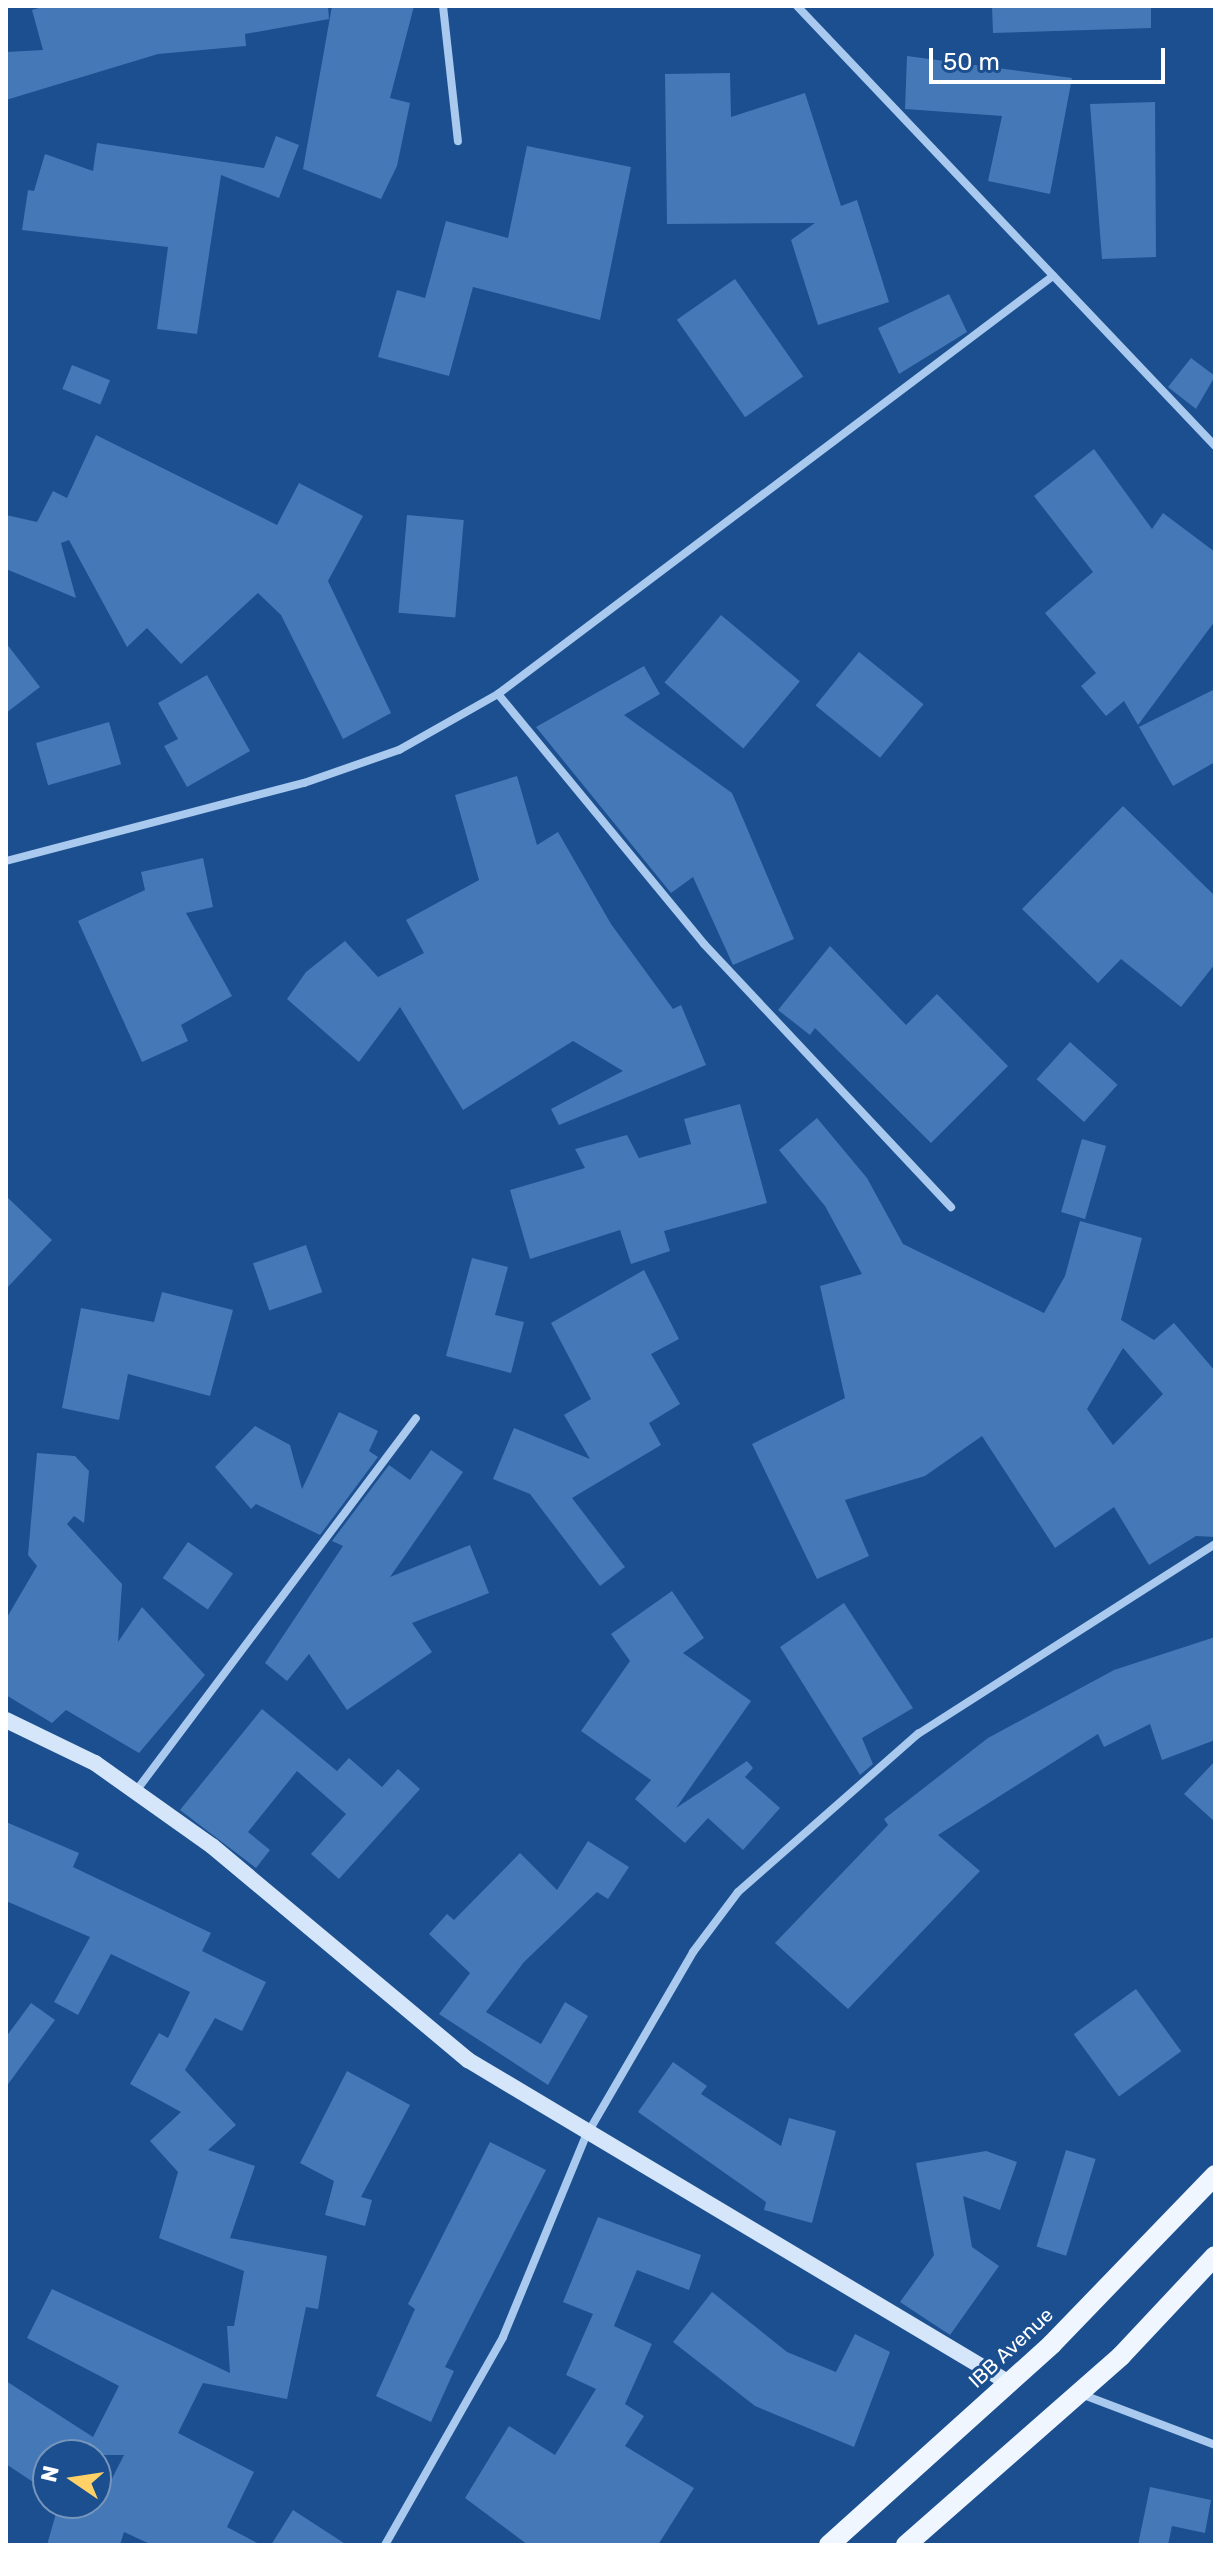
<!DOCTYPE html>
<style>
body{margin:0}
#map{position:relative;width:1221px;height:2551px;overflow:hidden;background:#1b4f8f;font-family:Rubik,sans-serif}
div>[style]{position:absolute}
.building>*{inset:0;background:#4478b7;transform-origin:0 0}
.street>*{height:8px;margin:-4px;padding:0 4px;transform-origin:4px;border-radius:4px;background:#a9c9ee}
.secondary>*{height:16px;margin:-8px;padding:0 8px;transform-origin:8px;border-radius:8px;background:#d6e6fa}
.primary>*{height:20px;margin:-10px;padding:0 10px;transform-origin:10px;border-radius:10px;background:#f0f6ff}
span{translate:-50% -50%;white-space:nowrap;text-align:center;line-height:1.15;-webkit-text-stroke:6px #1b4f8f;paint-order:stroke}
.street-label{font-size:20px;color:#fff}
.frame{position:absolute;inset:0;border:8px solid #fff;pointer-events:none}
.north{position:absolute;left:32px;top:2439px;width:80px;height:80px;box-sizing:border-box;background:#1b4f8f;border:2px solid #7695bc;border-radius:50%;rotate:283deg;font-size:22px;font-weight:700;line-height:32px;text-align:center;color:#fff}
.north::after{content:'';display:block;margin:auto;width:28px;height:36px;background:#ffd166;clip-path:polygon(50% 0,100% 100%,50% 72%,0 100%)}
.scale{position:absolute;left:929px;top:48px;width:236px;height:36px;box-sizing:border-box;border:4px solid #fff;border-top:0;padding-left:10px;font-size:24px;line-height:28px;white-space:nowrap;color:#fff;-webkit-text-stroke:6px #1b4f8f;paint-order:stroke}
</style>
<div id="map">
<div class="building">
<i style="clip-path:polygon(45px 6px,328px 6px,329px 19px,245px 34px,246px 46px,158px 54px,6px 100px,6px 52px,43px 50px,32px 10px)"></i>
<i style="clip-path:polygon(332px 6px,414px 6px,390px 98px,410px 103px,397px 166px,381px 199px,303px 169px)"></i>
<i style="clip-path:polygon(992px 6px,1151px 6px,1151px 28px,993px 33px)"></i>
<i style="clip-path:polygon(907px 56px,1072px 78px,1050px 194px,988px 181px,1002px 116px,905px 109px)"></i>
<i style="clip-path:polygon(730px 73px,731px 117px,805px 93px,841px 206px,857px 200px,889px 302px,818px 325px,791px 240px,815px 223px,667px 224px,665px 74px)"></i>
<i style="clip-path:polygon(1155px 102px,1156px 257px,1102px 259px,1090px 104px)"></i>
<i style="clip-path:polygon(276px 136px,299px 145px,279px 198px,221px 175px,197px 334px,157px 329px,168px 247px,22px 230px,28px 190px,34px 191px,45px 154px,93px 171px,97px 143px,264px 168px)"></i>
<i style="clip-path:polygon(527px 146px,631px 167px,600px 320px,473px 287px,449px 376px,378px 357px,397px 290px,425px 298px,446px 221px,508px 238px)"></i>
<i style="left:735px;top:279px;width:119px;height:71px;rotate:55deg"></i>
<i style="clip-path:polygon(949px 294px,967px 332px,899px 374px,878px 328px)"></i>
<i style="clip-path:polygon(1191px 358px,1215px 376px,1196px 409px,1168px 387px)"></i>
<i style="left:72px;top:365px;width:41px;height:26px;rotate:22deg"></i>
<i style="clip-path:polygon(96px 435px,277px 525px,299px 483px,363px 516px,328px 581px,391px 713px,343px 739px,281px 615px,258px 593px,181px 664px,147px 628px,127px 647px,69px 540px,61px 543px,76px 598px,6px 569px,6px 515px,37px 522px,53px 491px,67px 498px)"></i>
<i style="clip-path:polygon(1094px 449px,1152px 529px,1163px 513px,1215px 552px,1215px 621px,1138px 725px,1124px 701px,1106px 716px,1081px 686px,1096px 673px,1045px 613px,1093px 572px,1034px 496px)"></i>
<i style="left:407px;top:515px;width:57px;height:98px;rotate:5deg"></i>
<i style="left:721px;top:615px;width:103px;height:88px;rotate:40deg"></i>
<i style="clip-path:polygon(6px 643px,40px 687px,6px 713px)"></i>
<i style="left:859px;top:652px;width:83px;height:69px;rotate:39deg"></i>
<i style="clip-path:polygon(644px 666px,660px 694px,624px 715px,732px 793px,794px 939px,733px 965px,693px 877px,671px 893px,536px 727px)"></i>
<i style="clip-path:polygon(207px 675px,250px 751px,187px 787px,164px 746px,178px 739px,158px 703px)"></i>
<i style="clip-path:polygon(1215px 689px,1215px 762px,1173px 786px,1139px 727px)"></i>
<i style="left:109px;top:722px;width:44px;height:76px;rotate:74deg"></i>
<i style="clip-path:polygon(517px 776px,537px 845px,558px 832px,611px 924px,673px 1009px,681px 1005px,706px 1065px,559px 1125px,551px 1109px,623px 1071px,573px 1041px,463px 1110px,400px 1007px,359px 1062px,287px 999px,306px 972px,345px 941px,378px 977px,424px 953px,406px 920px,479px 880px,455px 795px)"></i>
<i style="clip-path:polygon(1123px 806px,1215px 896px,1215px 964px,1181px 1007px,1121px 959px,1098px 983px,1022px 909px)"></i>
<i style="clip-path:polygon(203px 858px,213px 907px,186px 913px,232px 996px,181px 1025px,188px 1041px,142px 1062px,78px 921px,145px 890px,141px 872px)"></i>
<i style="clip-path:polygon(830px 946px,906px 1025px,937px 994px,1008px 1066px,931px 1143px,815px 1028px,810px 1035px,778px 1010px)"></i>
<i style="left:1070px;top:1042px;width:64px;height:50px;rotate:42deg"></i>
<i style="clip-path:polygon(740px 1104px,767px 1203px,664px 1231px,670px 1251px,631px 1264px,620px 1230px,530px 1259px,510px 1190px,585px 1168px,575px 1149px,627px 1135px,639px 1158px,691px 1144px,684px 1119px)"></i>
<i style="clip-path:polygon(evenodd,817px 1118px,867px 1178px,903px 1244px,1044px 1313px,1065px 1276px,1080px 1221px,1142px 1238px,1121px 1320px,1154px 1340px,1174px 1323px,1215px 1371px,1215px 1537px,1196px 1536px,1149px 1565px,1114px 1507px,1055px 1548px,982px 1436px,925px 1476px,845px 1500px,869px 1556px,817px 1579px,752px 1444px,845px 1398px,820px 1286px,862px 1274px,825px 1206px,779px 1150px,817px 1118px,1123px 1348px,1163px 1394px,1113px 1445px,1087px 1409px,1123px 1348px)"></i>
<i style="left:1082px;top:1139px;width:25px;height:76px;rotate:16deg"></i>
<i style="clip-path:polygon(6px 1196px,52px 1240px,6px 1289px)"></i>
<i style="left:306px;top:1245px;width:50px;height:56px;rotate:71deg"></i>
<i style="clip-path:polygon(472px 1258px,508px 1267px,495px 1315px,524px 1322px,511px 1373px,446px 1356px)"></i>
<i style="clip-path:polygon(644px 1270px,679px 1339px,651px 1354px,680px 1404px,649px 1423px,661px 1445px,572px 1498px,625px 1567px,600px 1586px,530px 1494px,493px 1479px,514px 1428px,590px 1459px,564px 1415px,591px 1399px,551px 1323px)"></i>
<i style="clip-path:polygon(162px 1292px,233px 1310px,210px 1396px,128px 1374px,119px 1420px,62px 1408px,81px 1308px,154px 1322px)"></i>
<i style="clip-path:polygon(339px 1412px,378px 1431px,369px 1451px,378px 1457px,320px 1535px,256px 1504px,251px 1509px,215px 1467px,255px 1426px,290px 1445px,302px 1489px)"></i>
<i style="clip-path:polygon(431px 1450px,463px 1472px,390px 1577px,470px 1545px,489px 1593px,412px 1623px,432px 1652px,347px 1710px,309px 1654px,287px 1681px,265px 1663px,343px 1546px,332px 1541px,389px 1465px,410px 1480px)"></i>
<i style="clip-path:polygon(37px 1453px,75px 1456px,89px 1471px,84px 1523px,74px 1516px,67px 1524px,122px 1584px,118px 1642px,142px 1607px,205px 1675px,139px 1753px,66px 1710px,52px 1723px,6px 1695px,6px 1619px,37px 1566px,28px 1555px)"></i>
<i style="left:188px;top:1542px;width:55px;height:44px;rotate:35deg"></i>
<i style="clip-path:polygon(672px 1591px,704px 1638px,683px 1653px,751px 1701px,676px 1808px,747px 1761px,753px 1768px,745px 1777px,780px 1808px,743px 1850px,708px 1818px,685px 1843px,635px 1799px,651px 1780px,581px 1731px,630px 1661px,611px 1634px)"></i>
<i style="clip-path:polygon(844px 1603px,913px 1708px,862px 1738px,873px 1764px,860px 1775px,780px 1647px)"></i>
<i style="clip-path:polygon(1215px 1637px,1215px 1740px,1162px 1760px,1150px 1724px,1104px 1747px,1098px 1734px,938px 1835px,980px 1871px,848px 2009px,775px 1943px,888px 1825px,884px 1819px,988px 1738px,1114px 1670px)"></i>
<i style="clip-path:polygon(262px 1709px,337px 1771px,349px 1758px,382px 1787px,398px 1769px,420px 1789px,339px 1879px,311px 1854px,346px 1814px,297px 1771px,248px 1832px,270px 1850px,256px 1868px,180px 1810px)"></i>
<i style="clip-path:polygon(1215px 1761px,1215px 1822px,1184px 1794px)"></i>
<i style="clip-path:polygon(6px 1822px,79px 1853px,73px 1867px,211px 1933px,202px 1951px,266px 1982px,242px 2031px,215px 2018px,185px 2070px,236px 2125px,208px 2150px,255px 2166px,230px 2238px,327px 2256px,318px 2309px,306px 2307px,287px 2399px,203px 2383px,178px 2433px,254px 2472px,227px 2527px,261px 2545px,152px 2545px,124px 2532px,120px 2545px,47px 2545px,59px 2503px,95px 2512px,124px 2455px,48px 2455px,48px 2492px,6px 2464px,6px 2381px,93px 2437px,119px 2386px,27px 2338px,52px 2289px,230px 2373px,227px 2326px,234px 2326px,244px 2271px,159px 2238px,178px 2172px,150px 2141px,181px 2112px,130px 2084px,159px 2033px,168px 2038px,190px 1992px,111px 1954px,78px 2015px,54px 2002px,90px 1937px,6px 1901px)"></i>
<i style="clip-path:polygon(588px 1841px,629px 1867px,608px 1899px,597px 1892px,524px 1962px,486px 2012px,541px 2044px,565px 2002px,588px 2016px,548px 2085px,439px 2014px,470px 1973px,429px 1934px,447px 1914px,454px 1920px,520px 1853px,557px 1890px)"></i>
<i style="left:1136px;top:1989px;width:77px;height:77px;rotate:54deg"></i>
<i style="clip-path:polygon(31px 2003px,55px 2020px,6px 2087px,6px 2037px)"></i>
<i style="clip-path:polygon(673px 2062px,707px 2086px,701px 2094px,781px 2146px,789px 2118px,836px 2131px,812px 2223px,764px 2210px,766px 2202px,638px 2112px)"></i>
<i style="clip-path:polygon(347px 2071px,410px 2105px,361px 2197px,372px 2200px,365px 2226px,325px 2215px,334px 2181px,300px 2163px)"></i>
<i style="clip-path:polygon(490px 2142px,546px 2170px,445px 2367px,454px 2371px,431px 2422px,376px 2396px,415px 2309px,408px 2304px)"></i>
<i style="left:1066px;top:2150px;width:31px;height:101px;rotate:17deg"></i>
<i style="clip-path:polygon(986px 2151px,1017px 2162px,1000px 2210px,963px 2196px,972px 2247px,999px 2266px,950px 2335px,900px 2302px,934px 2255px,916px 2163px)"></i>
<i style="clip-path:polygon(598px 2217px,701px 2255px,689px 2290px,637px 2270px,614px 2326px,652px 2344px,625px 2404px,644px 2416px,625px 2446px,694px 2488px,658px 2545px,528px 2545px,465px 2498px,509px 2426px,555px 2455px,596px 2389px,566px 2375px,593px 2314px,563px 2302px)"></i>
<i style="clip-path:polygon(712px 2292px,787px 2352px,836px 2372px,855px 2334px,890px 2352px,854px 2447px,755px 2406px,673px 2342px)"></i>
<i style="clip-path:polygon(1150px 2487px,1211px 2500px,1205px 2533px,1172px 2526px,1168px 2545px,1138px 2545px)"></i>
<i style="clip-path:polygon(293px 2510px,347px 2545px,271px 2545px)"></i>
</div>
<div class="street">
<i style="left:443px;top:6px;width:136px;rotate:83.7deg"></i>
<i style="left:797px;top:6px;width:607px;rotate:46.47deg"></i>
<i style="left:498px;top:694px;width:324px;rotate:50.5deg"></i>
<i style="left:704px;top:944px;width:361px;rotate:46.8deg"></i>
<i style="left:6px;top:861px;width:308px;rotate:-14.7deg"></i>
<i style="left:304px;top:783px;width:101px;rotate:-19.2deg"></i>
<i style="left:399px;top:750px;width:114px;rotate:-29.5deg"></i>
<i style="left:498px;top:694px;width:695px;rotate:-36.99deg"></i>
<i style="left:136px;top:1791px;width:466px;rotate:-53.1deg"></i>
<i style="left:1081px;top:2394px;width:143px;rotate:20.8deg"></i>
<i style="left:385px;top:2545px;width:239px;rotate:-60.4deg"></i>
<i style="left:503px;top:2337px;width:217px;rotate:-67.6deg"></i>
<i style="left:586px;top:2136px;width:213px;rotate:-59.8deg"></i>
<i style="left:693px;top:1952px;width:75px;rotate:-53.1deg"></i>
<i style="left:738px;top:1892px;width:240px;rotate:-41.3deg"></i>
<i style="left:918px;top:1734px;width:353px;rotate:-32.6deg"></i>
</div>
<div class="secondary">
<i style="left:6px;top:1720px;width:99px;rotate:25.8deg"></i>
<i style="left:95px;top:1763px;width:143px;rotate:35.4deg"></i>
<i style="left:212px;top:1846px;width:334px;rotate:39.9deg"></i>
<i style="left:468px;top:2060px;width:630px;rotate:30.84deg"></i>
</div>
<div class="primary">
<i style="left:829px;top:2545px;width:300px;rotate:-42deg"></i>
<i style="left:1052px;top:2344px;width:235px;rotate:-46deg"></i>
<i style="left:906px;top:2545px;width:286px;rotate:-41.3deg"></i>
<i style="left:1121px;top:2356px;width:137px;rotate:-46.8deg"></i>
</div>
<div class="street-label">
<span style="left:1011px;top:2348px;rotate:-43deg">IBB Avenue</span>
</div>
<div class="frame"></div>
<div class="north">N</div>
<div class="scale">50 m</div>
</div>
